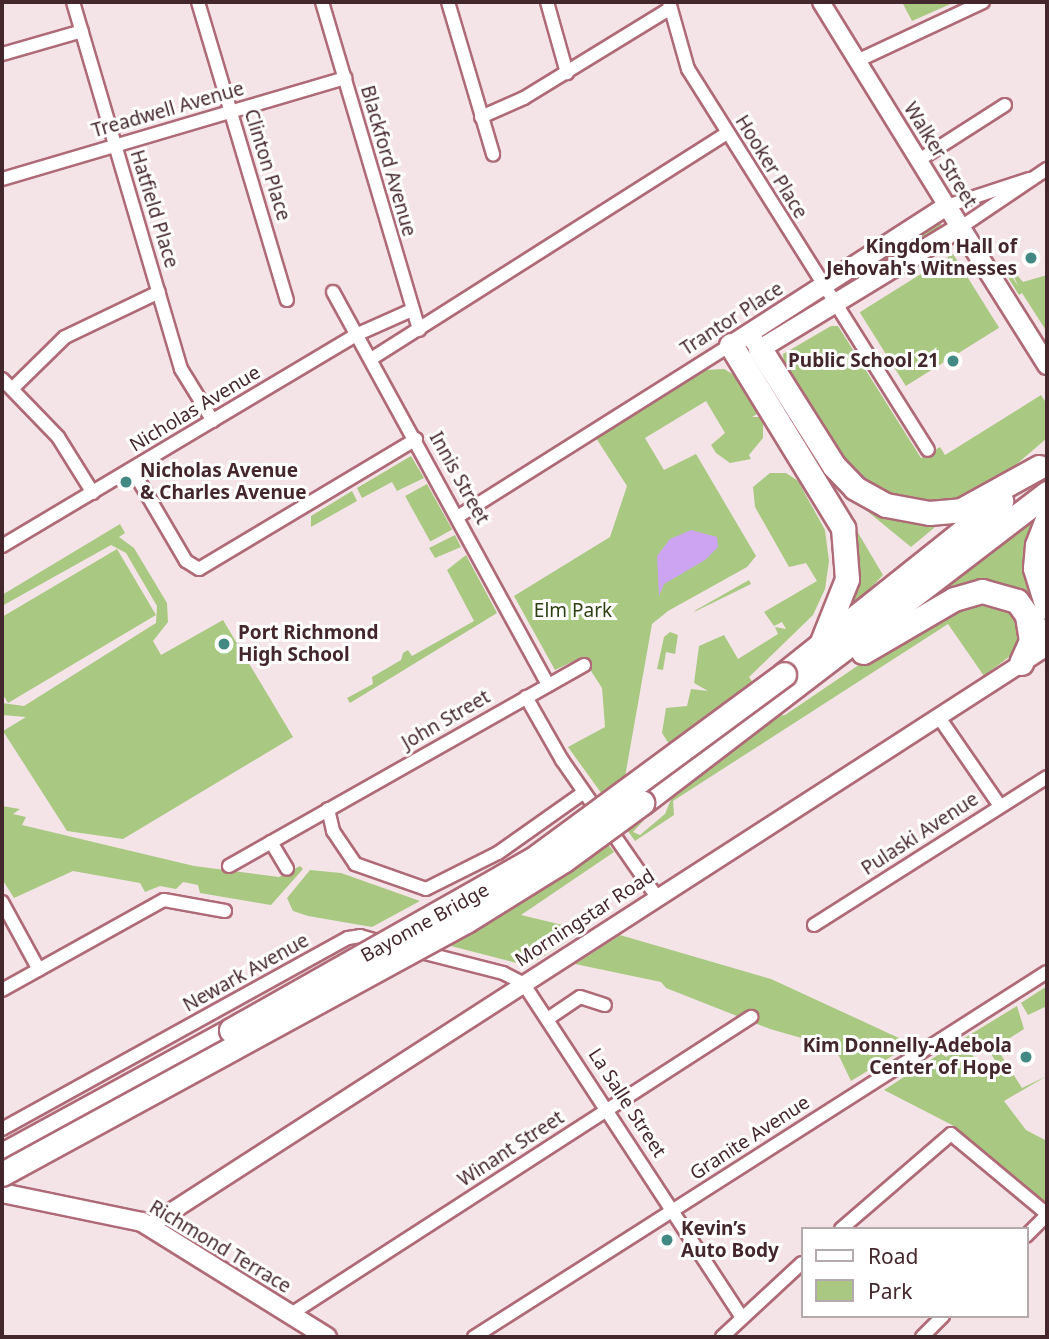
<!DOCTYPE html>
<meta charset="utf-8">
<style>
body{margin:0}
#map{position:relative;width:1049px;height:1339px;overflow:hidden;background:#f4e4e7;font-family:"Noto Sans",sans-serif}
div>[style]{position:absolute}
.green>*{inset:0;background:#a9c982;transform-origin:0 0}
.water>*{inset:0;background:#cda4f2}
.roads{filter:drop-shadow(2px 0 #af6a77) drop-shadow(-2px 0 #af6a77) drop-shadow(0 2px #af6a77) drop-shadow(0 -2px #af6a77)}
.minor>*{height:12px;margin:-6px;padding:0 6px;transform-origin:6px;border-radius:6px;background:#fff}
.tertiary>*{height:16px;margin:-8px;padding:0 8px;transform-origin:8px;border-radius:8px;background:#fff}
.secondary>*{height:18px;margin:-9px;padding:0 9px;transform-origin:9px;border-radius:9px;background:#fff}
.motorway>*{height:23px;margin:-11.5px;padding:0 11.5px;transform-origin:11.5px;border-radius:11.5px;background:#fff}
.bridges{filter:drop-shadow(2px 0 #af6a77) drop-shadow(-2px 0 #af6a77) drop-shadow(0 2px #af6a77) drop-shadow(0 -2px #af6a77)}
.motorway-bridge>*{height:23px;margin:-11.5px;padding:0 11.5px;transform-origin:11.5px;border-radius:11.5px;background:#fff}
.dots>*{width:19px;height:19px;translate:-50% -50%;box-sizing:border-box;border:4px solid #fff;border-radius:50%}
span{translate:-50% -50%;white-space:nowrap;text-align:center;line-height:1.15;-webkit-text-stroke:6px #fff;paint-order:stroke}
.street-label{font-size:19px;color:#44272c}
.poi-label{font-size:19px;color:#44272c;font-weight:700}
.right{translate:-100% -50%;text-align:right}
.left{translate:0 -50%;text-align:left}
.park-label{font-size:19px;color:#2d3f13}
.frame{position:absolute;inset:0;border:4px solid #44272c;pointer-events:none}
.legend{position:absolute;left:801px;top:1227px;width:228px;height:91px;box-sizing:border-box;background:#fff;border:2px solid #b4a9ab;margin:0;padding:9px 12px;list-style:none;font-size:21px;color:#44272c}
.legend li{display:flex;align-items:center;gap:14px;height:35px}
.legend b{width:35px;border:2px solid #b4a9ab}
</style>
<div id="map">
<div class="green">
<i style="clip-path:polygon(902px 2px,955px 2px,912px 21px)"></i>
<i style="left:937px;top:219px;width:10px;height:119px;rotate:53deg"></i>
<i style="left:953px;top:254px;width:87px;height:110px;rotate:58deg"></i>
<i style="clip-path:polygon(1004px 264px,1018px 286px,1009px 265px,1023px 282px,1047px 275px,1047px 332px,1022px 293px,1019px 295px,1001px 266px)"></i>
<i style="clip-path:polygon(831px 326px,838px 326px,921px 458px,940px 447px,945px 455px,1041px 395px,1047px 404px,1047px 438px,990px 487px,954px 501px,899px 498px,875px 488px,840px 459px,784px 366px,783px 354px)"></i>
<i style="clip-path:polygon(724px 369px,736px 376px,759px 413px,752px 417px,761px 417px,763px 422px,763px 438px,749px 455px,751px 459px,730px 463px,716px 453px,711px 445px,725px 433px,706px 401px,645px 438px,664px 470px,696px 454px,756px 556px,747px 567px,668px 611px,652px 624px,625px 777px,607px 801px,568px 747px,605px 727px,602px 688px,582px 657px,555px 670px,514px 596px,610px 537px,627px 486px,596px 438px,706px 370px)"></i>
<i style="clip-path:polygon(805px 443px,883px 575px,849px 611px,853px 586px)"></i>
<i style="clip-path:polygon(411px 456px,424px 478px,397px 491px,392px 482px,362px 498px,357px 488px)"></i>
<i style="clip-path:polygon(770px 473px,786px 473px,798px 481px,825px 530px,829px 561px,825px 589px,813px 615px,749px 677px,776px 716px,785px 715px,903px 635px,969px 602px,997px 601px,1015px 610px,1028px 630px,1027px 645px,1012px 662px,995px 670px,1021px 650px,1026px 641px,1024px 625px,1018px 650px,984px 676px,948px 624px,673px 801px,674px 815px,635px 841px,628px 831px,645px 819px,633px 832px,640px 835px,665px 814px,672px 797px,692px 780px,662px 733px,666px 708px,687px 706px,691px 689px,708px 691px,694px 683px,699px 646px,724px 635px,738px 659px,778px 634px,775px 627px,786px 629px,782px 622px,774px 626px,764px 612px,817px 581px,806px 563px,789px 567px,755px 507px,753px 487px)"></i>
<i style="left:427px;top:484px;width:52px;height:25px;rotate:61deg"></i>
<i style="clip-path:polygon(352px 491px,357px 501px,311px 527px,311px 516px)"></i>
<i style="clip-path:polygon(851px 498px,940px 523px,911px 547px)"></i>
<i style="clip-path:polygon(1037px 516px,1046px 619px,1043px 621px,1011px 588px,987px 582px,916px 610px)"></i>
<i style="clip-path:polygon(120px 524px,125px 533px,119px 537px,134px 548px,167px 603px,168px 622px,153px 641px,161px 655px,223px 620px,293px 737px,123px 839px,67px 831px,3px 731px,26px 717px,2px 715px,2px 703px,24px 706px,156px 623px,157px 606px,126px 553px,111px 545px,2px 606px,2px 595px)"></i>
<i style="clip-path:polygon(455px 535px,461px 547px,435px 558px,429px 548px)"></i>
<i style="clip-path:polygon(117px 549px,156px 615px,8px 703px,2px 693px,2px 617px)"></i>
<i style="clip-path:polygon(466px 555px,497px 613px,350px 703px,347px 698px,373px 684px,372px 677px,401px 660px,403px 653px,408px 650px,412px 656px,474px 621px,447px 570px)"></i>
<i style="clip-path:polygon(749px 580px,751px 584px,694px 612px,696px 610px)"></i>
<i style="clip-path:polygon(670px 632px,678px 635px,675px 654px,666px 652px,663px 670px,657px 669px,664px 637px)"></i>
<i style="clip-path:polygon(2px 806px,20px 809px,13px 814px,26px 817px,22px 825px,194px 866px,279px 877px,300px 866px,303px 869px,271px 905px,200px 893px,198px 885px,183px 882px,176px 889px,160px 886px,145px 892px,140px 883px,73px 871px,14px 898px,2px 879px)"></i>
<i style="clip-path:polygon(608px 844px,614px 852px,521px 915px,575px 928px,579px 933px,528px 966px,447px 945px)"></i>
<i style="clip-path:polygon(310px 870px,341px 873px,420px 901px,372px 927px,308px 916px,293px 911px,287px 898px)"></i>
<i style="clip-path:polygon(620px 935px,771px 979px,912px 1044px,851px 1081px,839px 1056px,826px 1045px,770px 1029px,666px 988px,661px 982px,575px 964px)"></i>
<i style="clip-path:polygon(1047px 986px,1047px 1006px,1028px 1015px,1021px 1003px)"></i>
<i style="clip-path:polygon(evenodd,1017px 1006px,1024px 1029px,996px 1047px,1022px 1088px,1047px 1076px,1004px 1101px,1026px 1130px,1047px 1141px,1047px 1204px,952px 1125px,884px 1090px,941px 1053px,946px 1057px,957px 1050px,953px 1045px,1017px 1006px,984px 1042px,996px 1062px,982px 1070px,970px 1051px,984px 1042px)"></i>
</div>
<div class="water">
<i style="clip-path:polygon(691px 530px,717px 537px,718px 547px,705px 560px,664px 584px,659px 596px,657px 556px,670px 539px)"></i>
</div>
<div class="roads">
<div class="minor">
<i style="left:73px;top:2px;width:383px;rotate:73.6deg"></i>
<i style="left:181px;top:369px;width:61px;rotate:58.4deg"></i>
<i style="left:198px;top:2px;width:311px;rotate:73.4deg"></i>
<i style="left:322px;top:2px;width:342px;rotate:73.5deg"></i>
<i style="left:448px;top:2px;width:159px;rotate:73.5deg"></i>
<i style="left:547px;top:2px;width:74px;rotate:74.3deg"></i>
<i style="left:669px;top:2px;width:70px;rotate:74.2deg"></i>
<i style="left:688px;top:69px;width:450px;rotate:57.8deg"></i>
<i style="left:2px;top:54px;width:83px;rotate:-16deg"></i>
<i style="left:857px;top:61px;width:139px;rotate:-25.1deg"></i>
<i style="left:481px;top:117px;width:47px;rotate:-23.8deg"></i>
<i style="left:524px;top:98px;width:172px;rotate:-31.5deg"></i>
<i style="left:919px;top:160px;width:102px;rotate:-32.6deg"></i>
<i style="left:2px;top:179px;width:358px;rotate:-16.4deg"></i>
<i style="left:947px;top:206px;width:86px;rotate:-18.2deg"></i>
<i style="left:961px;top:227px;width:104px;rotate:-34deg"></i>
<i style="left:333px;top:292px;width:448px;rotate:61.3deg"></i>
<i style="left:371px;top:359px;width:420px;rotate:-32.4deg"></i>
<i style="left:2px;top:379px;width:81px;rotate:46deg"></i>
<i style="left:58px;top:437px;width:66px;rotate:58deg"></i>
<i style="left:12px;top:389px;width:74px;rotate:-44.5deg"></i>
<i style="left:65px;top:337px;width:104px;rotate:-25.6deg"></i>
<i style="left:132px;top:469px;width:107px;rotate:59.6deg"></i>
<i style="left:186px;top:561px;width:15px;rotate:32deg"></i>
<i style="left:199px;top:569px;width:253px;rotate:-30.9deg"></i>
<i style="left:459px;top:516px;width:321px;rotate:-32.2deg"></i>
<i style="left:2px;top:546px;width:414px;rotate:-30.8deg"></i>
<i style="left:358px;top:334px;width:59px;rotate:-24deg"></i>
<i style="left:526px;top:697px;width:73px;rotate:60.3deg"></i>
<i style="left:562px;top:760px;width:165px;rotate:55.3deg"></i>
<i style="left:938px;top:716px;width:109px;rotate:55.4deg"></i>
<i style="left:328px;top:809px;width:23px;rotate:77deg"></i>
<i style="left:333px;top:831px;width:40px;rotate:56deg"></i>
<i style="left:355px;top:864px;width:75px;rotate:19.4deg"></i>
<i style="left:426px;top:889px;width:80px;rotate:-26.6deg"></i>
<i style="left:498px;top:853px;width:105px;rotate:-35.3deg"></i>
<i style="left:271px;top:842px;width:31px;rotate:59deg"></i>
<i style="left:229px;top:866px;width:408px;rotate:-29.5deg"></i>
<i style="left:2px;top:902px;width:77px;rotate:61.4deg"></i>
<i style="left:814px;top:925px;width:276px;rotate:-32.4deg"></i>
<i style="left:413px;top:950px;width:93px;rotate:14.3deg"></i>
<i style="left:503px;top:973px;width:22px;rotate:27deg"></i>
<i style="left:523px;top:983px;width:398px;rotate:56.8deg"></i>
<i style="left:2px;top:990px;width:185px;rotate:-29.1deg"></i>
<i style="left:164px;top:900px;width:62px;rotate:10.2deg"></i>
<i style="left:549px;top:1018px;width:37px;rotate:-34deg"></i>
<i style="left:580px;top:997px;width:26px;rotate:18deg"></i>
<i style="left:2px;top:1129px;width:395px;rotate:-28.9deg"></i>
<i style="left:348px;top:938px;width:12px;rotate:-9deg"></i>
<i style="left:360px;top:936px;width:26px;rotate:16deg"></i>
<i style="left:841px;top:1229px;width:145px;rotate:-40.8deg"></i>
<i style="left:951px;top:1134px;width:125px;rotate:39.8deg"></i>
<i style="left:1026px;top:1236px;width:30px;rotate:-45deg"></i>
<i style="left:291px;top:1314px;width:548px;rotate:-32.85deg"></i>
<i style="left:474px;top:1337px;width:679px;rotate:-32.5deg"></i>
<i style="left:722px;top:1337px;width:109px;rotate:-42.8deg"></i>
<i style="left:922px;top:1337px;width:30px;rotate:-45deg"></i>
</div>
<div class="tertiary">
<i style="left:821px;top:2px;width:240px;rotate:58.3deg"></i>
<i style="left:149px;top:1226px;width:1068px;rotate:-32.81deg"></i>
</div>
<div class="secondary">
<i style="left:754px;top:341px;width:10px;rotate:53deg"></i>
<i style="left:760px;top:349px;width:235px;rotate:-31.3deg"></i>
<i style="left:731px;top:345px;width:257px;rotate:-32.8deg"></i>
<i style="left:947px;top:206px;width:188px;rotate:57.8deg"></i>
<i style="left:2px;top:1193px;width:143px;rotate:11.7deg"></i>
<i style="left:142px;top:1222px;width:218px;rotate:31.9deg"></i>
</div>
<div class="motorway">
<i style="left:731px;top:345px;width:215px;rotate:58.5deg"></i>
<i style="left:843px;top:528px;width:51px;rotate:85.5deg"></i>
<i style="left:847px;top:579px;width:73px;rotate:111.7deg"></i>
<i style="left:760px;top:349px;width:138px;rotate:57.7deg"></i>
<i style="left:834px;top:466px;width:30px;rotate:46deg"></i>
<i style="left:855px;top:488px;width:35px;rotate:29deg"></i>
<i style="left:886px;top:505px;width:44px;rotate:10.5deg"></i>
<i style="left:929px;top:513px;width:32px;rotate:-5deg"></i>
<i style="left:961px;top:510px;width:89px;rotate:-28.9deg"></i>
<i style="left:1047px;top:519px;width:28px;rotate:111deg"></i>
<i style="left:1037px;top:545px;width:23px;rotate:95deg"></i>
<i style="left:1035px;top:568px;width:41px;rotate:72.9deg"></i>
<i style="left:863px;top:652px;width:105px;rotate:-30.2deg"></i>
<i style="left:954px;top:599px;width:29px;rotate:-16deg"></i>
<i style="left:982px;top:591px;width:36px;rotate:16deg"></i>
<i style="left:1017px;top:601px;width:52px;rotate:54.5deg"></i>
<i style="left:1021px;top:663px;width:24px;rotate:-66deg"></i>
<i style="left:1031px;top:641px;width:24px;rotate:-99deg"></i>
<i style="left:784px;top:674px;width:278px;rotate:-38.6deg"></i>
<i style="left:642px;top:803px;width:510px;rotate:-37.43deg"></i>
<i style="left:2px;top:1155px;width:261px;rotate:-28.6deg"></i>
</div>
</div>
<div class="bridges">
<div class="motorway-bridge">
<i style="left:231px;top:1030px;width:346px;rotate:-29.5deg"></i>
<i style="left:532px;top:860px;width:313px;rotate:-36.4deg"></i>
<i style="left:2px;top:1174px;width:528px;rotate:-28.6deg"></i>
<i style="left:466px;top:921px;width:115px;rotate:-31.9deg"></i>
<i style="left:564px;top:860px;width:97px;rotate:-36.2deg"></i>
</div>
</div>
<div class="dots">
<i style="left:1031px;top:258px;background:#428983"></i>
<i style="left:953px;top:361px;background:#428983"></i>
<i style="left:126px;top:482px;background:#428983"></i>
<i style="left:224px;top:644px;background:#428983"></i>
<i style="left:1026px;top:1057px;background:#428983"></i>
<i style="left:667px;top:1240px;background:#428983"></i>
</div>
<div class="street-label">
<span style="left:168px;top:110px;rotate:-16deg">Treadwell Avenue</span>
<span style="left:940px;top:155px;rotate:58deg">Walker Street</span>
<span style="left:388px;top:161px;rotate:74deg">Blackford Avenue</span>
<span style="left:267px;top:165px;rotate:73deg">Clinton Place</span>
<span style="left:771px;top:167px;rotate:58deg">Hooker Place</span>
<span style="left:154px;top:209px;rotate:73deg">Hatfield Place</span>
<span style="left:732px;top:319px;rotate:-33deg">Trantor Place</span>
<span style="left:195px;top:409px;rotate:-31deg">Nicholas Avenue</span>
<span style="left:459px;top:478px;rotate:61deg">Innis Street</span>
<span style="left:446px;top:720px;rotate:-30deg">John Street</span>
<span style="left:920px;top:834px;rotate:-33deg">Pulaski Avenue</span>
<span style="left:585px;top:918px;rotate:-33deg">Morningstar Road</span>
<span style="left:425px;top:923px;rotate:-29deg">Bayonne Bridge</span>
<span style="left:246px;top:973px;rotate:-29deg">Newark Avenue</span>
<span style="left:627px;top:1103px;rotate:57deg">La Salle Street</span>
<span style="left:750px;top:1138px;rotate:-33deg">Granite Avenue</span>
<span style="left:511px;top:1149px;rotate:-33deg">Winant Street</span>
<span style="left:220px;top:1247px;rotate:31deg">Richmond Terrace</span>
</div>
<div class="poi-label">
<span class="right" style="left:1017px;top:258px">Kingdom Hall of<br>Jehovah's Witnesses</span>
<span class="right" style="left:939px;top:361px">Public School 21</span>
<span class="left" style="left:140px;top:482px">Nicholas Avenue<br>&amp; Charles Avenue</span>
<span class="left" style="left:238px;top:644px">Port Richmond<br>High School</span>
<span class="right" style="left:1012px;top:1057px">Kim Donnelly-Adebola<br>Center of Hope</span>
<span class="left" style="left:681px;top:1240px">Kevin’s<br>Auto Body</span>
</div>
<div class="park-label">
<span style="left:573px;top:611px">Elm Park</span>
</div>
<div class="frame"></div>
<ul class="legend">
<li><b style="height:9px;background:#fff"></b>Road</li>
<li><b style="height:19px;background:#a9c982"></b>Park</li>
</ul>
</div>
